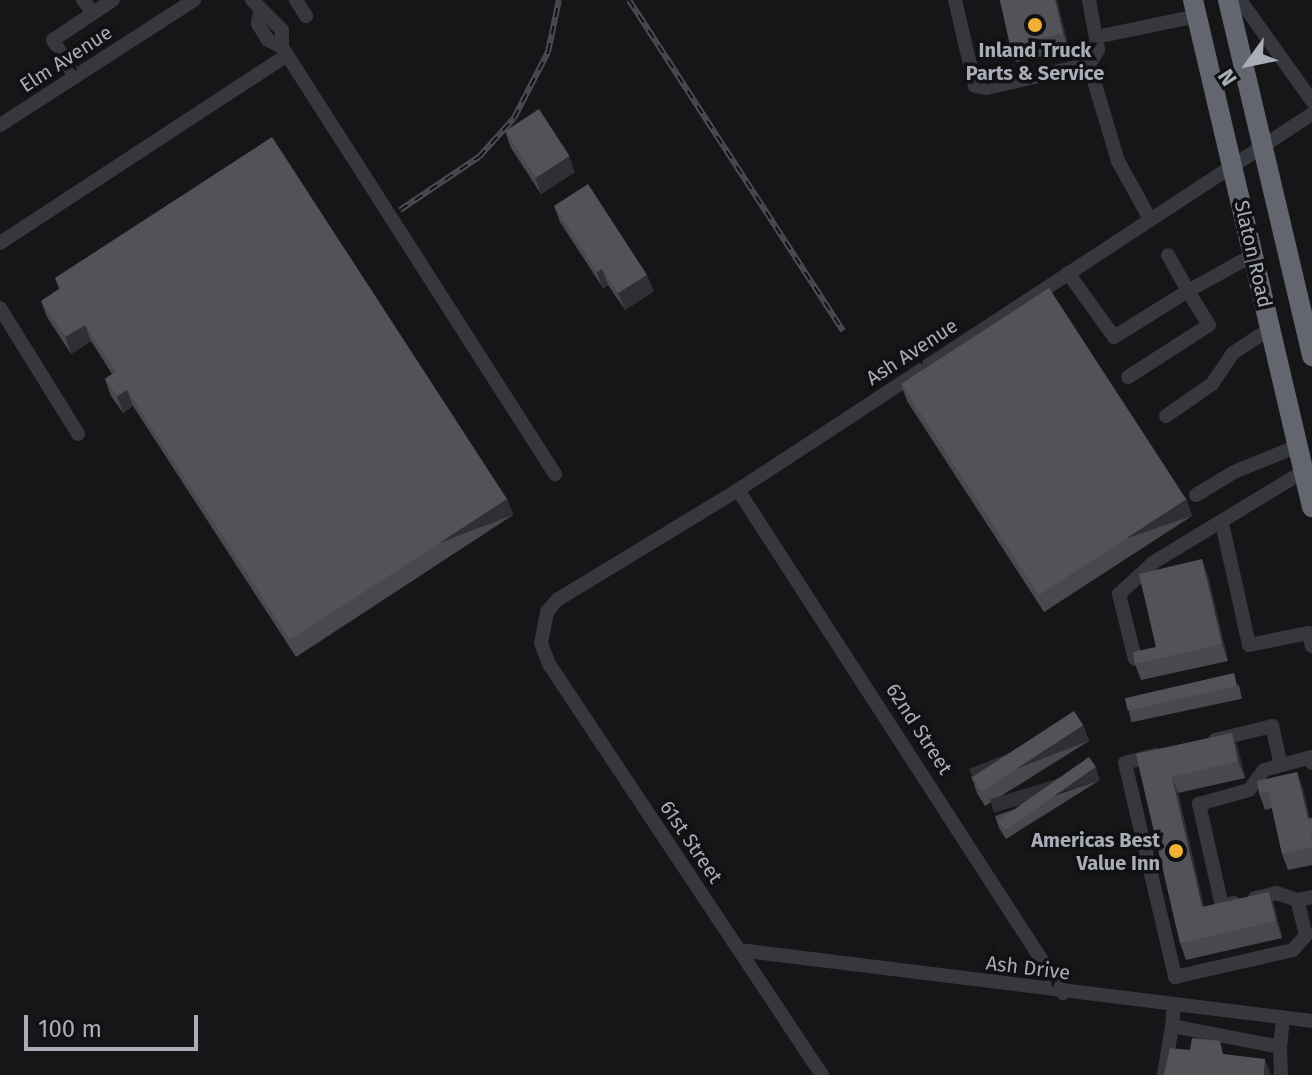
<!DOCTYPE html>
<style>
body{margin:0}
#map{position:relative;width:1312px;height:1075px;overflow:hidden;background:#161618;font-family:"Fira Sans",sans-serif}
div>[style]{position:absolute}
.minor>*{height:14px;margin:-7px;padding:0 7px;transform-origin:7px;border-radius:7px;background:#37383d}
.highway>*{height:20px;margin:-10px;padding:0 10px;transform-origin:10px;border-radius:10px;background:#63666e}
.rail>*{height:6px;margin-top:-3px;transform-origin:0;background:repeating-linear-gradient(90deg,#111113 0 9px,#4a4c52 0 18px);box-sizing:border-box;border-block:2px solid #4a4c52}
.wall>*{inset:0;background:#47494d;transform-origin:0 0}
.shaded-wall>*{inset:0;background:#2f3033;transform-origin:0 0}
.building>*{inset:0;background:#525359;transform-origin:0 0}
.dots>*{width:22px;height:22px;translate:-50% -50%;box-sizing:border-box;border:4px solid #111113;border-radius:50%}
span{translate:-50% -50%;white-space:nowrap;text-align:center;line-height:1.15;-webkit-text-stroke:7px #111113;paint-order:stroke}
.poi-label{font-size:20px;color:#a8adb8;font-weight:700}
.right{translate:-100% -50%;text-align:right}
.street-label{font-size:20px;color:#a8adb8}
.north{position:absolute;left:1208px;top:24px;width:80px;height:80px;-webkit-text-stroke:6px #111113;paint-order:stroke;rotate:237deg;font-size:22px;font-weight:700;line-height:32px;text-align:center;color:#a8adb8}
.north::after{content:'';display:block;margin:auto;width:28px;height:36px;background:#a8adb8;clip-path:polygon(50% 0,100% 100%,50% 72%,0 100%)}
.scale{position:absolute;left:24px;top:1015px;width:174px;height:36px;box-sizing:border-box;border:4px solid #a8adb8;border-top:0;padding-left:10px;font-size:24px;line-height:28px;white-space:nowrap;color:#a8adb8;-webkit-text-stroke:6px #111113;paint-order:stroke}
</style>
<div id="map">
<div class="minor">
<i style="left:83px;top:0;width:16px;rotate:52deg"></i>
<i style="left:252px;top:0;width:42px;rotate:45deg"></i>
<i style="left:282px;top:30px;width:17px;rotate:90deg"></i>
<i style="left:282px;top:47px;width:16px;rotate:-153deg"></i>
<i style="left:268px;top:40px;width:19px;rotate:-122deg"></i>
<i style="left:258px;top:24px;width:13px;rotate:-81deg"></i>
<i style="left:296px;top:0;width:19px;rotate:58deg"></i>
<i style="left:955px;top:0;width:88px;rotate:76.9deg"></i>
<i style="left:975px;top:86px;width:12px;rotate:9deg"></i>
<i style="left:987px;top:88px;width:105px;rotate:-13.2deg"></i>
<i style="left:1089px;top:64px;width:17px;rotate:-57deg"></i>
<i style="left:1098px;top:50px;width:51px;rotate:-100.2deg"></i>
<i style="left:1240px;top:0;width:124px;rotate:54.5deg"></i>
<i style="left:1096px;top:37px;width:103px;rotate:-11.7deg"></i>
<i style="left:282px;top:47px;width:507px;rotate:57.41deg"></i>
<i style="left:1089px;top:64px;width:101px;rotate:73.4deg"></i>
<i style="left:1118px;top:161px;width:66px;rotate:61.1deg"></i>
<i style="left:75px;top:77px;width:43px;rotate:-120.7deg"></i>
<i style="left:53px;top:40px;width:72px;rotate:-33.7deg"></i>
<i style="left:0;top:125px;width:231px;rotate:-32.8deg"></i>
<i style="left:0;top:243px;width:343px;rotate:-33.2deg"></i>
<i style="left:1068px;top:273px;width:79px;rotate:54.3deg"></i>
<i style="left:1114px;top:337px;width:87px;rotate:-31.9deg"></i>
<i style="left:1188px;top:291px;width:41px;rotate:-119.1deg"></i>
<i style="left:0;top:308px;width:148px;rotate:58.2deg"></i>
<i style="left:1128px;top:377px;width:96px;rotate:-32.7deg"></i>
<i style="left:1209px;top:325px;width:40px;rotate:-122deg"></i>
<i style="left:1188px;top:291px;width:74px;rotate:-29deg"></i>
<i style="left:1166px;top:416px;width:56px;rotate:-34.8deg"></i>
<i style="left:1212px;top:384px;width:37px;rotate:-56deg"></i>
<i style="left:1233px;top:353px;width:45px;rotate:-33.3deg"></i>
<i style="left:738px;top:490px;width:599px;rotate:57.13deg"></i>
<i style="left:1196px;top:495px;width:44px;rotate:-31.2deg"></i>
<i style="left:1234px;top:472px;width:69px;rotate:-22.1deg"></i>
<i style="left:1222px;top:523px;width:125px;rotate:77.5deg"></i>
<i style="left:1249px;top:645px;width:60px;rotate:-11.5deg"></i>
<i style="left:1308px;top:633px;width:14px;rotate:73deg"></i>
<i style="left:1135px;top:659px;width:67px;rotate:-103.8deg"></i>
<i style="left:1119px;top:594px;width:47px;rotate:-42.4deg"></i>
<i style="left:1154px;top:562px;width:175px;rotate:-31.2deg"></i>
<i style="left:1215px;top:740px;width:59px;rotate:-13.8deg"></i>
<i style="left:1272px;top:726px;width:40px;rotate:77deg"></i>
<i style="left:1156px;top:755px;width:32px;rotate:166deg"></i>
<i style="left:1125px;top:763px;width:220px;rotate:76.8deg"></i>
<i style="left:1175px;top:977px;width:121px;rotate:-12.9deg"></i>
<i style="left:1293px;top:950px;width:20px;rotate:-49deg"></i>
<i style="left:1306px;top:935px;width:36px;rotate:-104deg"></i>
<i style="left:1255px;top:898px;width:22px;rotate:-13deg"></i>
<i style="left:1276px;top:893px;width:22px;rotate:18deg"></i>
<i style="left:1297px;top:900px;width:15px;rotate:-11deg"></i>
<i style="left:1234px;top:903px;width:12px;rotate:166deg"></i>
<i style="left:1222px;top:906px;width:105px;rotate:-102.7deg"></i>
<i style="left:1199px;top:804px;width:52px;rotate:-15.6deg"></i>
<i style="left:1249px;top:790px;width:25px;rotate:-53deg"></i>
<i style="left:1264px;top:770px;width:49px;rotate:-15.5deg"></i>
<i style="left:1311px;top:757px;width:6px;rotate:81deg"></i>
<i style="left:739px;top:950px;width:577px;rotate:7.06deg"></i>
<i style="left:1174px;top:1005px;width:21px;rotate:95deg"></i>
<i style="left:1172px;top:1026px;width:110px;rotate:11deg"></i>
<i style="left:1280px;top:1047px;width:30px;rotate:-84deg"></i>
<i style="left:1280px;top:1047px;width:28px;rotate:88deg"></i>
<i style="left:822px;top:1075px;width:493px;rotate:-123.6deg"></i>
<i style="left:549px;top:664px;width:22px;rotate:-111deg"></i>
<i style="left:541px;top:643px;width:32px;rotate:-79deg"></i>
<i style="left:547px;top:612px;width:16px;rotate:-50deg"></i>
<i style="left:557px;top:600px;width:212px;rotate:-31.3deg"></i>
<i style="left:738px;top:490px;width:686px;rotate:-33.23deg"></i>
<i style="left:1164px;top:1075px;width:50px;rotate:-80.7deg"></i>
</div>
<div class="highway">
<i style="left:1193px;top:0;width:521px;rotate:76.79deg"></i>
<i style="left:1228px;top:0;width:366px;rotate:76.7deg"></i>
</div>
<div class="rail">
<i style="left:629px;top:0;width:394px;rotate:57.1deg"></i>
<i style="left:400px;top:210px;width:95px;rotate:-33.9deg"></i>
<i style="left:479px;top:157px;width:52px;rotate:-48.1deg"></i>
<i style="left:514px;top:118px;width:74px;rotate:-62.7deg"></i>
<i style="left:548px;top:52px;width:53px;rotate:-78.1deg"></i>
</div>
<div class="wall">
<i style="clip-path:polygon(1000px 0,1057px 0,1069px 50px,1016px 62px,1010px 45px)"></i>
<i style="clip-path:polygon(505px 131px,575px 172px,541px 194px,511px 148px)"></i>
<i style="clip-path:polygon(554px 206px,654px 291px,625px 310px,608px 285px,603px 288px,560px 222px)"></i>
<i style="clip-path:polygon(55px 278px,507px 499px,513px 515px,296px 657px,133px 406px,123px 413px,111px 396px,105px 379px,112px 374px,91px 341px,71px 354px,47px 317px,41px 301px,59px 289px)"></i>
<i style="clip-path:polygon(901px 384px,1186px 499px,1192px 516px,1044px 612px,907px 401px)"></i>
<i style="clip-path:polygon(1208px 576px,1228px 661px,1141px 680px,1135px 664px,1156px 647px)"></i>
<i style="left:1239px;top:685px;width:14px;height:113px;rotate:78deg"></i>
<i style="clip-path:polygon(1083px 725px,1089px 741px,985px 806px,977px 793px,971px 776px)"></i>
<i style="clip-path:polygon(1232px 733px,1238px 749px,1245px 778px,1178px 793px,1204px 907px,1269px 892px,1275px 908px,1282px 938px,1186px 960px,1180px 943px,1136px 754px)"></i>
<i style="clip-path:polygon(1297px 772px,1303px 789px,1310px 819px,1312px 818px,1312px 865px,1288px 870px,1282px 854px,1272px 808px,1265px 810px,1259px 793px)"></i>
<i style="clip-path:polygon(1100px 780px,1006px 839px,999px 828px,995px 816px)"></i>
</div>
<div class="shaded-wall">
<i style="clip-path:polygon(1055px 0,1057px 0,1069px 50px,1063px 33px)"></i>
<i style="clip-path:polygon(569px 156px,575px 172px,541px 194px,535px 178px)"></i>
<i style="left:602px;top:269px;width:17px;height:6px;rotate:69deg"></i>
<i style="clip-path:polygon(647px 275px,654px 291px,625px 310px,618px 293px)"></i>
<i style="clip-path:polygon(85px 325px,91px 341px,71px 354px,65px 337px)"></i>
<i style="clip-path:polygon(127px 390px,133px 406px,123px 413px,117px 396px)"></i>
<i style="left:507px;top:499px;width:17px;height:259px;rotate:69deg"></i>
<i style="left:1186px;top:499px;width:18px;height:176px;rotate:71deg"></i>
<i style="clip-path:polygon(1202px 559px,1208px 576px,1228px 661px,1222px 644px)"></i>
<i style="left:1083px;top:725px;width:17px;height:122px;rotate:69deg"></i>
<i style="clip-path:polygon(1232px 733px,1238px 749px,1245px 778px,1238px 761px)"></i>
<i style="left:1096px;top:767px;width:14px;height:111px;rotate:73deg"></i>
<i style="clip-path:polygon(1297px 772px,1303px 789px,1312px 828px,1308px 819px)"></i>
<i style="clip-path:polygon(1172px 777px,1178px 793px,1208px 924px,1202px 907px)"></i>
<i style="clip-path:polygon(1269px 892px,1275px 908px,1282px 938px,1276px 921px)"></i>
<i style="clip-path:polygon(1265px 1059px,1271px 1075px,1264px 1075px)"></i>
</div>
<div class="building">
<i style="clip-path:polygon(1000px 0,1055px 0,1063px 33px,1010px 45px)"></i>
<i style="left:539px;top:109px;width:56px;height:40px;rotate:57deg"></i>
<i style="clip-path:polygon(272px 137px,507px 499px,290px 640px,127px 390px,117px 396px,105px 379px,116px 372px,85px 325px,65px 337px,41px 301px,61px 288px,55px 278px)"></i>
<i style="clip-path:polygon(588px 184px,647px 275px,618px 293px,602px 269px,597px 272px,554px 206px)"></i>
<i style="left:1049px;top:288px;width:252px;height:176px;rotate:57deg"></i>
<i style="clip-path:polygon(1202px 559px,1222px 644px,1135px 664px,1133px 652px,1156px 647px,1139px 574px)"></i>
<i style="left:1234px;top:673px;width:13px;height:112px;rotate:77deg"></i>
<i style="left:1074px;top:711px;width:17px;height:122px;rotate:57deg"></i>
<i style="clip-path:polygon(1232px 733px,1238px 761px,1172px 777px,1202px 907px,1269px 892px,1276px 921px,1180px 943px,1136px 754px)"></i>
<i style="left:1089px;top:757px;width:12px;height:111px;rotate:55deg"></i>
<i style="clip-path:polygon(1297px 772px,1308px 819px,1312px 818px,1312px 832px,1311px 833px,1312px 847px,1282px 854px,1268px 791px,1259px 793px,1257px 781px)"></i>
<i style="clip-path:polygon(1192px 1038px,1220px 1041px,1223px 1054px,1265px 1059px,1264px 1075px,1164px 1075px,1170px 1048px,1190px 1050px)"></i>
</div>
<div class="dots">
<i style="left:1035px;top:25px;background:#f2b134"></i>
<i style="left:1176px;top:851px;background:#f2b134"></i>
</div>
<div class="poi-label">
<span style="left:1035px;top:62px">Inland Truck<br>Parts &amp; Service</span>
<span class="right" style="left:1160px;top:852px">Americas Best<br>Value Inn</span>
</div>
<div class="street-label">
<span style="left:66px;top:59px;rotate:-33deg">Elm Avenue</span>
<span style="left:1253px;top:254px;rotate:77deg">Slaton Road</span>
<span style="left:912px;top:352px;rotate:-33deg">Ash Avenue</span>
<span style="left:919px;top:729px;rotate:57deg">62nd Street</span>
<span style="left:691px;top:842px;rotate:56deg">61st Street</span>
<span style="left:1028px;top:968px;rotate:7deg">Ash Drive</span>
</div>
<div class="north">N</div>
<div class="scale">100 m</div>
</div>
